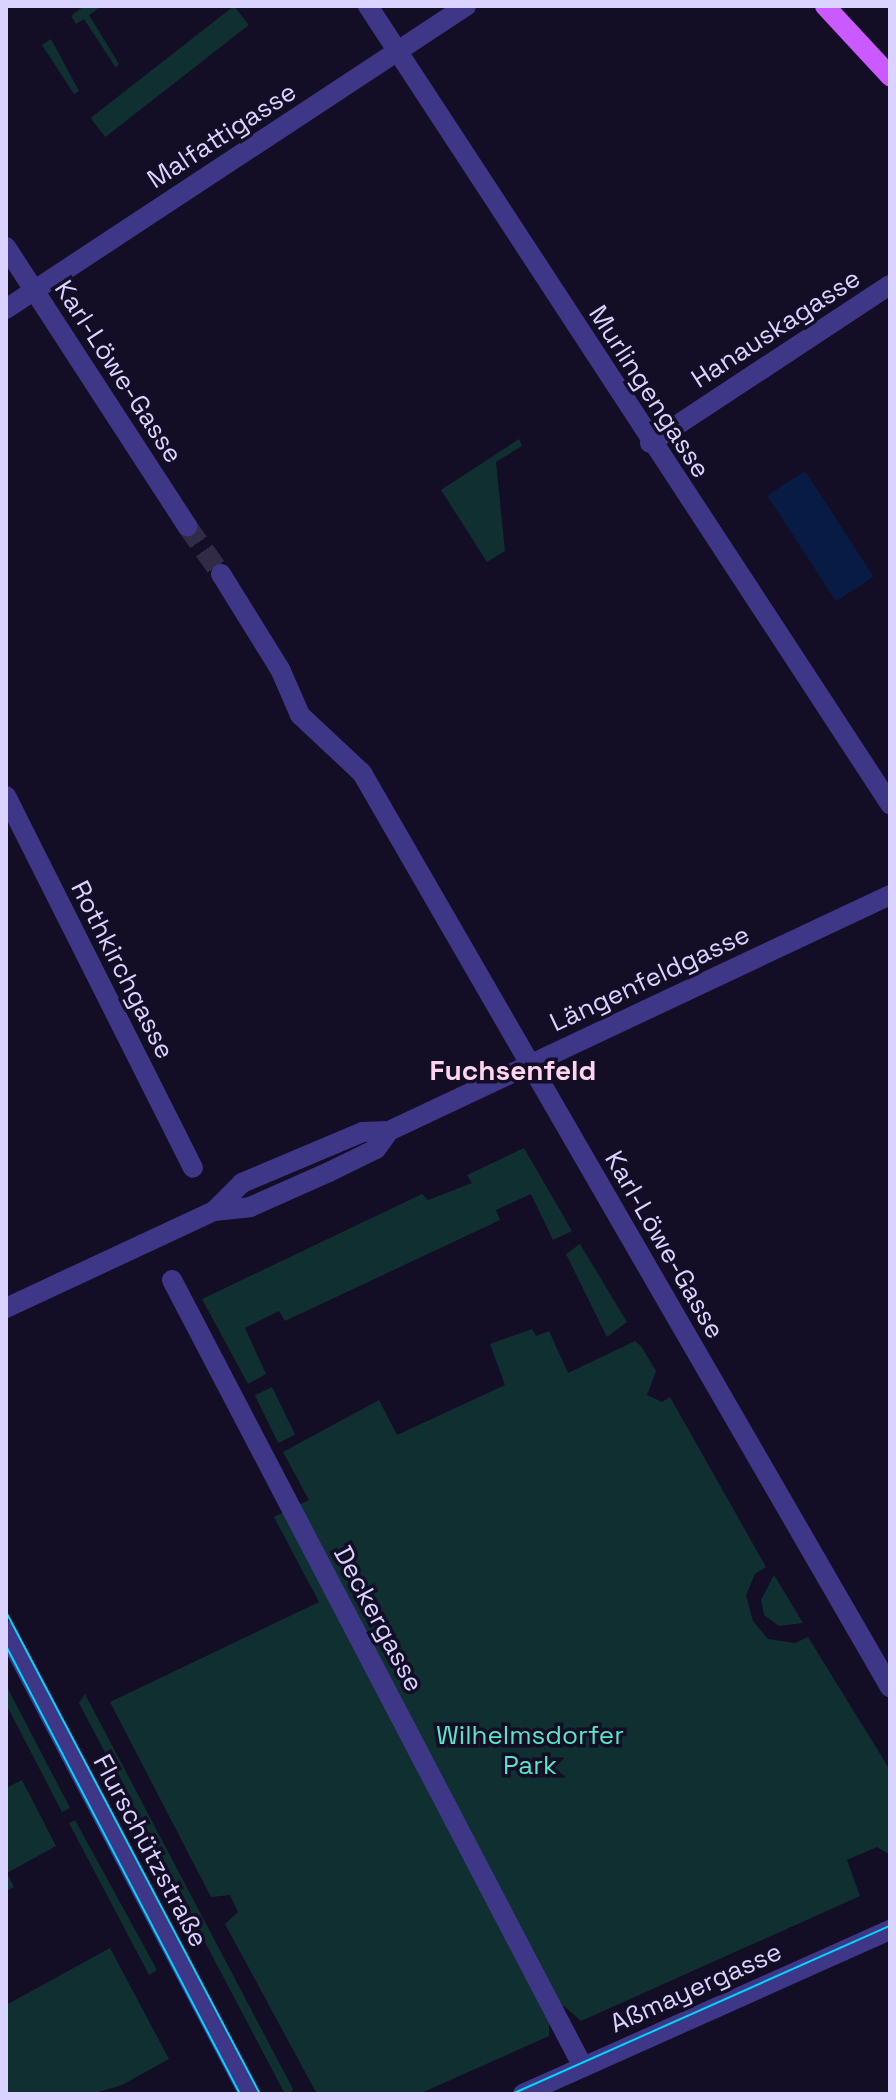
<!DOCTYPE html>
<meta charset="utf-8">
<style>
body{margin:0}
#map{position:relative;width:896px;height:2100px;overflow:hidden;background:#130e26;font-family:"Space Grotesk",sans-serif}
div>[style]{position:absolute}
.green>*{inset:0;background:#102f30;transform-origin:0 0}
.water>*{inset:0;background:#081b45;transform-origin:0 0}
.minor-tunnel>*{height:20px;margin-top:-10px;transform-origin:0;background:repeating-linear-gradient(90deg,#312b47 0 20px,transparent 0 30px)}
.minor>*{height:20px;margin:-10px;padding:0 10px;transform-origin:10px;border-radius:10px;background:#3e3787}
.major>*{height:20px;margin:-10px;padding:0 10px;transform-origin:10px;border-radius:10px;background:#ca59ff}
.tram>*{height:2px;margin:-1px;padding:0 1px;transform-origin:1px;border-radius:1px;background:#00d6fd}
span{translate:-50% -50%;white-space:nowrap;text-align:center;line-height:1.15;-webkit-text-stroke:7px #130e26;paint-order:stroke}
.street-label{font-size:26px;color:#dad2ff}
.park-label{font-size:26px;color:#59e5c9}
.neighbourhood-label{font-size:28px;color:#ffd4ed;font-weight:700}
.frame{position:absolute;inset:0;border:8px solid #dad2ff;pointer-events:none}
</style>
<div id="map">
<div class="green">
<i style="clip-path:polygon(84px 6px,102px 6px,89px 15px,119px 64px,116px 68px,84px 19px,76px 24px,71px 16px)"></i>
<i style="left:234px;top:6px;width:24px;height:182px;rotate:52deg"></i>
<i style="clip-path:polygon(51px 39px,79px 91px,74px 94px,42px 45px)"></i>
<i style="clip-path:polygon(519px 439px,522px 446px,496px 462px,505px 551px,487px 562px,441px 490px)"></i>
<i style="clip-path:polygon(524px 1148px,572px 1231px,553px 1240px,531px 1194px,496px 1210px,500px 1220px,285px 1321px,279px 1311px,245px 1328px,266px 1374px,248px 1384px,202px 1299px,422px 1194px,428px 1200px,472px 1183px,467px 1175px)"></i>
<i style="clip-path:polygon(580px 1244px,627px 1322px,607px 1337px,566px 1254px)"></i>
<i style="clip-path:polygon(532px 1329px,536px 1336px,549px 1331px,568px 1373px,635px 1341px,641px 1346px,656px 1371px,647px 1395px,662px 1402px,670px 1397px,766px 1567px,755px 1574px,746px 1595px,753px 1621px,768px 1639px,795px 1643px,808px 1637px,890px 1770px,890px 1855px,877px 1847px,847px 1860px,860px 1896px,581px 2021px,564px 2006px,549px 2012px,549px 2036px,419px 2094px,317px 2094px,225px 1924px,238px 1912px,230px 1895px,211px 1897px,110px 1702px,319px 1602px,274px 1517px,309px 1500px,283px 1452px,379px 1400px,397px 1435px,505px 1385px,490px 1344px)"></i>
<i style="left:272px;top:1387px;width:53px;height:19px;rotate:64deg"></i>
<i style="clip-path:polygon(774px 1575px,803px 1623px,779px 1626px,764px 1615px,761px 1600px)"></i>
<i style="clip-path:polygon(6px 1685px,70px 1808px,62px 1812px,6px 1704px)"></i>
<i style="clip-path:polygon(85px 1694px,293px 2089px,291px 2094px,285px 2094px,79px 1703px)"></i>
<i style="clip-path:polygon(22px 1780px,56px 1846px,7px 1873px,14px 1887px,6px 1891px,6px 1788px)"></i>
<i style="clip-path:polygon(75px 1820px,157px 1970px,149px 1975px,69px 1823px)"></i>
<i style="clip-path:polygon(110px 1948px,169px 2059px,122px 2085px,92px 2094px,6px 2094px,6px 2005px)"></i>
</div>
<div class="water">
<i style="left:805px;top:471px;width:126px;height:45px;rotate:57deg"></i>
</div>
<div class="minor-tunnel">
<i style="left:187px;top:526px;width:59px;rotate:54.7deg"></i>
</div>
<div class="minor">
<i style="left:368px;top:6px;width:954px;rotate:56.81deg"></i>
<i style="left:6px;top:247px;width:333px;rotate:57deg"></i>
<i style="left:6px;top:309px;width:551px;rotate:-33.37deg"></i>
<i style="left:650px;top:443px;width:287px;rotate:-33.4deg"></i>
<i style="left:221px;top:574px;width:112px;rotate:58.2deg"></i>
<i style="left:280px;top:669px;width:50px;rotate:66.5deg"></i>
<i style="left:300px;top:715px;width:85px;rotate:43.1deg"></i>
<i style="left:362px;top:773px;width:1056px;rotate:59.99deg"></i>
<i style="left:6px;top:796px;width:416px;rotate:63.3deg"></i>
<i style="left:214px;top:1211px;width:40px;rotate:-45deg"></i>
<i style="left:242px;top:1183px;width:131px;rotate:-22.9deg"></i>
<i style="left:363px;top:1132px;width:26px;rotate:-2deg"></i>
<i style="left:389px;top:1131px;width:554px;rotate:-25.22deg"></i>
<i style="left:172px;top:1280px;width:888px;rotate:62.42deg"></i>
<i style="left:6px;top:1308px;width:230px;rotate:-25deg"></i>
<i style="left:214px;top:1211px;width:36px;rotate:-6deg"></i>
<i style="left:250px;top:1207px;width:86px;rotate:-23.9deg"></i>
<i style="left:329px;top:1172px;width:52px;rotate:-26.1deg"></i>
<i style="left:376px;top:1149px;width:22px;rotate:-54deg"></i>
<i style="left:6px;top:1631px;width:523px;rotate:62.31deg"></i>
<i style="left:523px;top:2094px;width:402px;rotate:-24.1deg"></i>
</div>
<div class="major">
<i style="left:825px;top:6px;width:96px;rotate:47.1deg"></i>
</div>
<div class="tram">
<i style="left:6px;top:1612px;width:545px;rotate:62.21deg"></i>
<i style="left:6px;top:1646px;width:505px;rotate:62.42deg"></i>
<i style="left:512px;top:2094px;width:414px;rotate:-24deg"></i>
</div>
<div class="street-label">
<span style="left:222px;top:136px;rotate:-33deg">Malfattigasse</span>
<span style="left:776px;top:329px;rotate:-33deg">Hanauskagasse</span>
<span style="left:118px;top:372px;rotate:57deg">Karl-Löwe-Gasse</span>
<span style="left:649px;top:392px;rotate:57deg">Murlingengasse</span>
<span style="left:122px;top:970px;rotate:63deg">Rothkirchgasse</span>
<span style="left:650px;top:979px;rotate:-25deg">Längenfeldgasse</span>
<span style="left:664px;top:1245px;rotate:60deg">Karl-Löwe-Gasse</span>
<span style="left:378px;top:1619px;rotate:62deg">Deckergasse</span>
<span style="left:150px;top:1851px;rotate:62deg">Flurschützstraße</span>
<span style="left:696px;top:1988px;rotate:-24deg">Aßmayergasse</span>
</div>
<div class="park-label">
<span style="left:530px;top:1751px">Wilhelmsdorfer<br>Park</span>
</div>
<div class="neighbourhood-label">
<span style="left:513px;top:1070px">Fuchsenfeld</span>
</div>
<div class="frame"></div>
</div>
